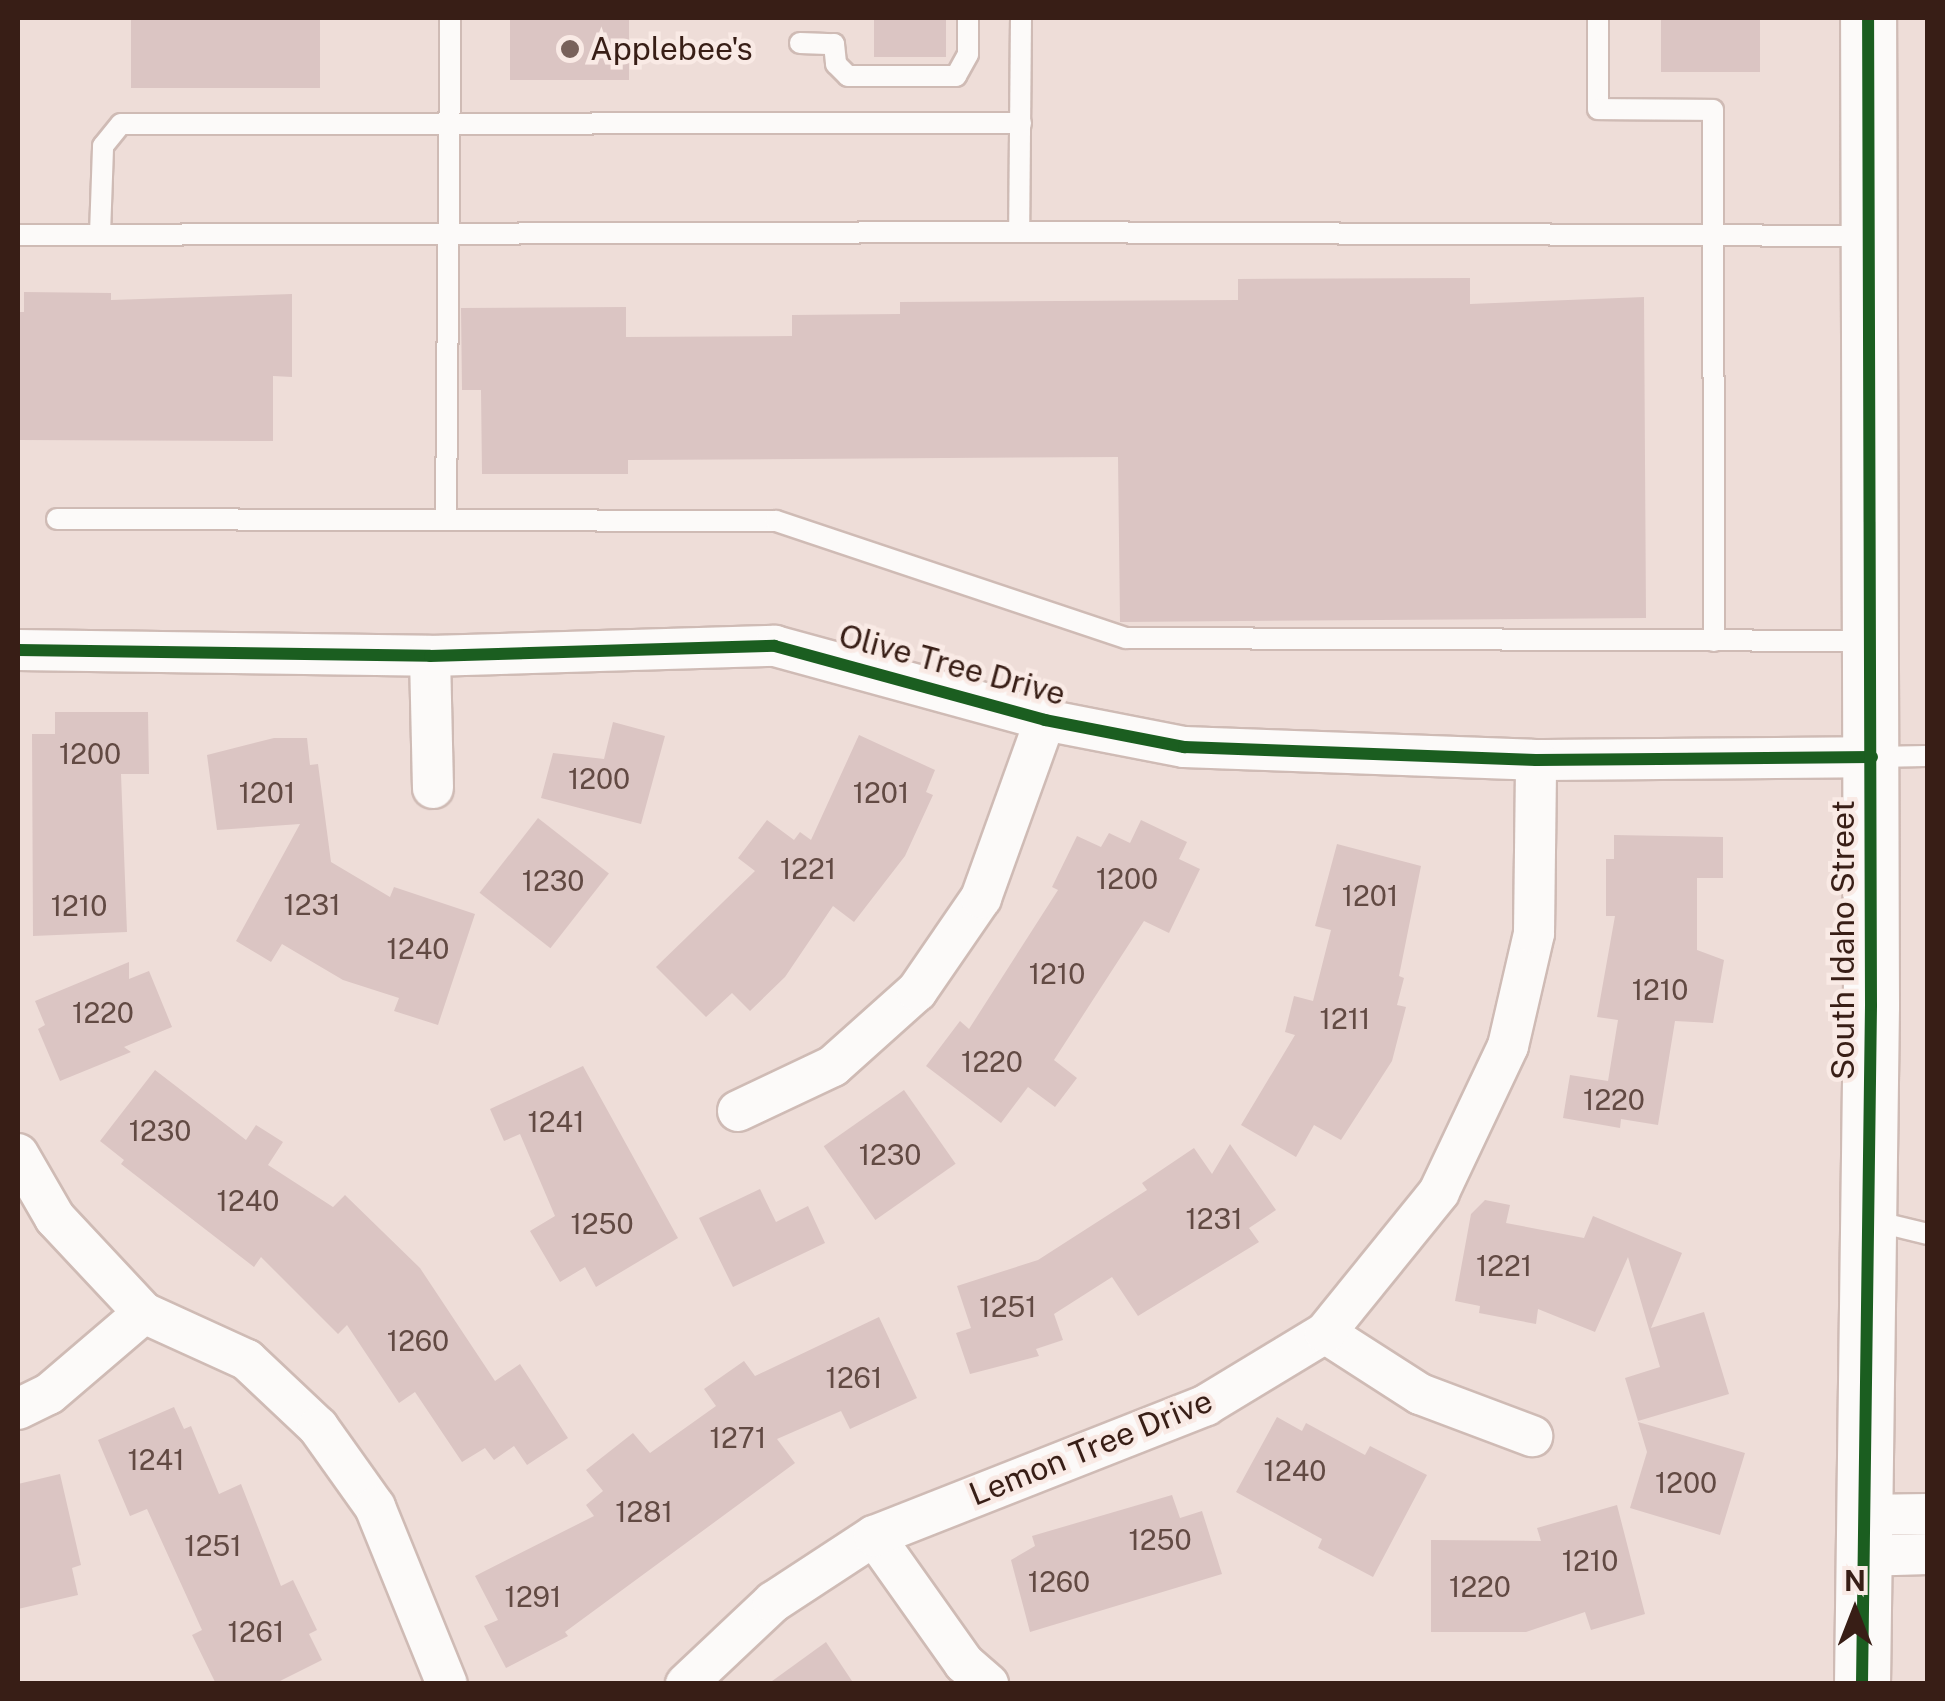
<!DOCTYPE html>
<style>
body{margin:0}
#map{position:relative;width:1945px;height:1701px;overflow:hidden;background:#eeddd8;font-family:"Public Sans",sans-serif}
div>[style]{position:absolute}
.building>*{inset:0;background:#dbc5c3;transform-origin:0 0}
.roads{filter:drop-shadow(2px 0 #cfbbb5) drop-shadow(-2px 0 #cfbbb5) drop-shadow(0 2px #cfbbb5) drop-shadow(0 -2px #cfbbb5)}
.service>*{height:20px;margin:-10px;padding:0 10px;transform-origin:10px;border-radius:10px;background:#fcfaf9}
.minor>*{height:40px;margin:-20px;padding:0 20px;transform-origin:20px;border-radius:20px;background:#fcfaf9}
.secondary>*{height:55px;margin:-27.5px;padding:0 27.5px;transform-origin:27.5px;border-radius:27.5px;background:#fcfaf9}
.cycleway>*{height:12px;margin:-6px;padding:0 6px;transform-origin:6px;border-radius:6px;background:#1b5e20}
.dots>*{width:28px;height:28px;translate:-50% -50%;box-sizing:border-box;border:5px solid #f9eae5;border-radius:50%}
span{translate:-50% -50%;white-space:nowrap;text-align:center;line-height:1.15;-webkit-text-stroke:9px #f9eae5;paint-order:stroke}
.number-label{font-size:28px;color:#624a43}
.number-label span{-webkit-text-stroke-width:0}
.poi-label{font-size:32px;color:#381e16}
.left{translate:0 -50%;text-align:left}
.street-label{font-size:32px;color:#381e16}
.frame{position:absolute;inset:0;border:20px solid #381e16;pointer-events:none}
.north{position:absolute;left:1805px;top:1561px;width:100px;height:100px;-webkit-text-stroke:8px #f9eae5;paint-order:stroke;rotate:0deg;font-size:28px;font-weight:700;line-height:40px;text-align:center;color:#381e16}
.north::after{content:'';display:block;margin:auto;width:35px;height:45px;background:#381e16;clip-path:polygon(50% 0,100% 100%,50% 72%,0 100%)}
</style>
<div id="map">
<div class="building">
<i style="left:131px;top:18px;width:189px;height:70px"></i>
<i style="left:510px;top:18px;width:119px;height:62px"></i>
<i style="left:874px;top:18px;width:72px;height:39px"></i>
<i style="left:1661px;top:18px;width:99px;height:54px"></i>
<i style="clip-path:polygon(1470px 278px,1470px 304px,1644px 297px,1646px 618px,1120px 622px,1118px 457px,628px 460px,628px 474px,482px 474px,481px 390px,462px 390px,461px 308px,626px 307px,626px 337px,792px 336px,792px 315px,900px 314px,900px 302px,1238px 300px,1238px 279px)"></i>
<i style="clip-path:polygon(24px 292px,111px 293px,111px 300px,292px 294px,292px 377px,273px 376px,273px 441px,18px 440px,18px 312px,24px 312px)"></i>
<i style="clip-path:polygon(55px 712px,148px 712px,149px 774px,121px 774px,127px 932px,33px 936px,32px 734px,55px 734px)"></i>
<i style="clip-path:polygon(613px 722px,665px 736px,641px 824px,541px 798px,553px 753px,604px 759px)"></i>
<i style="clip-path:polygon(859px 735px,935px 770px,926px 792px,933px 795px,905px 856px,854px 922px,833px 906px,785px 977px,750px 1011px,732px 993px,706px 1017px,656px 967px,755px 871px,738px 858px,767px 820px,794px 840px,800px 832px,811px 840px)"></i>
<i style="clip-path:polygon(274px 738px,307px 738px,310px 765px,318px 764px,331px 862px,390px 897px,394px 887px,475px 914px,438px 1025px,394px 1011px,399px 998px,343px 980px,282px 944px,271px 962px,236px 941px,300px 824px,217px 830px,207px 755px)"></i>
<i style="left:538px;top:818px;width:90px;height:95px;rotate:38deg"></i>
<i style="clip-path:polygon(1141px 820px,1187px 842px,1179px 859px,1200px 869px,1169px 933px,1144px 921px,1054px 1060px,1077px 1078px,1055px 1107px,1028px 1087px,1001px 1123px,926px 1066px,960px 1021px,969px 1029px,1058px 890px,1052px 887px,1077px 836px,1101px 847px,1109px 833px,1130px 843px)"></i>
<i style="clip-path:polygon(1614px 835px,1723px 837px,1723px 878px,1697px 878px,1697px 950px,1724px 960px,1713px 1023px,1675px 1021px,1658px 1125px,1621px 1119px,1620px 1128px,1563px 1118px,1570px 1075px,1608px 1081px,1618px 1020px,1597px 1017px,1615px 916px,1606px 916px,1606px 859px,1614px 859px)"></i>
<i style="clip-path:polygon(1337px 844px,1421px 866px,1399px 976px,1404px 978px,1397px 1005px,1406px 1007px,1392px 1061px,1341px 1140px,1314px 1125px,1296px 1157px,1241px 1125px,1295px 1035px,1285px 1032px,1294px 996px,1313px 1001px,1331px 930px,1315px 926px)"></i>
<i style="clip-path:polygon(129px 962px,129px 979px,149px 971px,172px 1027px,124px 1047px,131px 1052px,60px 1081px,38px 1029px,45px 1025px,35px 1001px)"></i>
<i style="clip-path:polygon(583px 1066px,678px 1238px,596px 1287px,585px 1267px,560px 1282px,530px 1231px,555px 1216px,520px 1134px,504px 1141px,490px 1109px)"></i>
<i style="clip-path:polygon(155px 1070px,246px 1140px,256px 1125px,283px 1142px,268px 1165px,333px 1207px,345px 1195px,420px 1268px,495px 1381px,520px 1364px,568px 1438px,527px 1465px,514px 1446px,494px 1460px,485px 1448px,462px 1462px,415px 1392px,399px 1403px,347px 1325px,338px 1334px,261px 1257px,254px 1267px,121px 1164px,124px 1160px,100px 1141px)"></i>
<i style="left:904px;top:1090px;width:90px;height:98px;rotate:55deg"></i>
<i style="clip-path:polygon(1230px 1144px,1276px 1210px,1249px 1228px,1259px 1242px,1138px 1316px,1112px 1277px,1054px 1314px,1063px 1340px,1036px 1349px,1039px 1356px,970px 1374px,956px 1333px,971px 1328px,957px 1286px,1038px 1260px,1147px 1190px,1142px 1183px,1194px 1148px,1212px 1174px)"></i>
<i style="clip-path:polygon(760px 1189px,776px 1222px,808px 1206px,825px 1243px,733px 1287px,699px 1218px)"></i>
<i style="clip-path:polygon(1485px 1200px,1510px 1205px,1506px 1223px,1584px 1238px,1593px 1216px,1682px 1253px,1651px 1328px,1704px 1312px,1729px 1394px,1638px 1421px,1625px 1378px,1660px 1367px,1628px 1257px,1595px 1332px,1538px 1309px,1536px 1324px,1479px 1313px,1480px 1306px,1455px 1301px,1471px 1214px)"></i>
<i style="clip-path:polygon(879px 1317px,917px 1398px,850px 1429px,841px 1411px,777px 1439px,795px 1463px,565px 1632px,568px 1636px,506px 1668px,484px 1626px,498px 1620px,475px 1576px,594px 1516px,586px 1505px,603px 1491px,586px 1470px,633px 1433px,650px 1453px,716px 1406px,704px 1389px,744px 1361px,755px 1376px)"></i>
<i style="clip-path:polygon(174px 1407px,184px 1429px,191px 1426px,219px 1494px,241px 1484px,281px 1586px,293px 1580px,317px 1630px,309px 1634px,322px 1660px,274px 1684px,216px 1684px,192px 1635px,202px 1630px,147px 1509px,130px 1516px,98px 1440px)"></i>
<i style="clip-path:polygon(1277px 1417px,1302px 1431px,1306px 1423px,1365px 1455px,1370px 1446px,1427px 1475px,1373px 1577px,1318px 1548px,1322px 1539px,1236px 1492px)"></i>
<i style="clip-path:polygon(1638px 1422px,1745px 1453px,1720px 1535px,1630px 1508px,1647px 1452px)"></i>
<i style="clip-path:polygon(60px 1474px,81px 1565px,72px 1568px,78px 1595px,18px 1609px,18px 1484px)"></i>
<i style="clip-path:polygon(1172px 1495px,1180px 1518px,1202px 1511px,1222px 1574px,1030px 1632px,1011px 1560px,1035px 1546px,1032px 1536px)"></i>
<i style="clip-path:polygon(1617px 1505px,1645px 1614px,1591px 1630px,1585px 1612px,1526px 1632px,1431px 1632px,1431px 1540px,1541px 1541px,1537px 1528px)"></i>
<i style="clip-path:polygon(826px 1642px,854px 1684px,768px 1684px)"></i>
</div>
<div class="roads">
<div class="service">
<i style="left:1021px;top:18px;width:214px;rotate:90.5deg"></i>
<i style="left:1019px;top:232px;width:849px;rotate:0.27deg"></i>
<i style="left:1598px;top:18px;width:91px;rotate:90deg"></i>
<i style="left:1598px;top:109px;width:115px;rotate:0.5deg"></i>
<i style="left:1713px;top:110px;width:531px;rotate:89.89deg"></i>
<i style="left:800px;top:43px;width:34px;rotate:2deg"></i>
<i style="left:834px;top:44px;width:20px;rotate:84deg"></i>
<i style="left:836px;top:64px;width:17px;rotate:45deg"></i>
<i style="left:848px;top:76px;width:108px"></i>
<i style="left:956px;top:76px;width:25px;rotate:-61deg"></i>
<i style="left:968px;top:54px;width:36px;rotate:-90deg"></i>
<i style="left:100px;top:234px;width:88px;rotate:-88deg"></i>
<i style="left:103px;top:146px;width:28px;rotate:-51deg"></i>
<i style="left:121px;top:124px;width:900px;rotate:-0.06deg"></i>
<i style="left:18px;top:235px;width:1001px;rotate:-0.17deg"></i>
<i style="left:446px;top:517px;width:499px;rotate:-89.5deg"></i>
<i style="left:57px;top:519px;width:719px;rotate:0.16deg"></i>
<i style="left:776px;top:521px;width:369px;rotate:18.5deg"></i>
<i style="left:1126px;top:638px;width:744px;rotate:0.23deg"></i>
<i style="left:1874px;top:757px;width:54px;rotate:-1.1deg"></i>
<i style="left:1870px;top:1220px;width:60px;rotate:13.6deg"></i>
</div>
<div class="minor">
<i style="left:18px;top:650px;width:412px;rotate:0.8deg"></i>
<i style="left:430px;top:656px;width:345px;rotate:-1.7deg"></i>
<i style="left:775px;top:646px;width:280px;rotate:15.3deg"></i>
<i style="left:1045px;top:720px;width:142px;rotate:11deg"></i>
<i style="left:1184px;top:747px;width:352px;rotate:2.1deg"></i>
<i style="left:1536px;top:760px;width:336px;rotate:-0.5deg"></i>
<i style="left:430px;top:656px;width:132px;rotate:88.7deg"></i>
<i style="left:738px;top:1111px;width:105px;rotate:-25.3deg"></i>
<i style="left:833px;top:1066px;width:113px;rotate:-41.8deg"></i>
<i style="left:917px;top:991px;width:113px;rotate:-55.5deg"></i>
<i style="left:981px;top:898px;width:189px;rotate:-70.2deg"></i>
<i style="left:18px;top:1154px;width:74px;rotate:60deg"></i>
<i style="left:55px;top:1218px;width:130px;rotate:46.9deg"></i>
<i style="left:144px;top:1313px;width:113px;rotate:24.5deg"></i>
<i style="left:247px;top:1360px;width:98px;rotate:43.3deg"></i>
<i style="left:318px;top:1427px;width:98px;rotate:54.5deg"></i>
<i style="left:375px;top:1507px;width:191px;rotate:67.9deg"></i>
<i style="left:1325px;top:1333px;width:113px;rotate:32.7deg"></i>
<i style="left:1420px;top:1394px;width:120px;rotate:20.6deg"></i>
<i style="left:18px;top:1409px;width:34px;rotate:-26deg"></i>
<i style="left:49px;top:1394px;width:125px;rotate:-40.5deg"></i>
<i style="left:1863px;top:1515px;width:65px;rotate:-0.9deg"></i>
<i style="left:874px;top:1536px;width:156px;rotate:54.7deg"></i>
<i style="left:964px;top:1663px;width:32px;rotate:41deg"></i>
<i style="left:1862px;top:1556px;width:66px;rotate:-1.7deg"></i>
<i style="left:686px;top:1684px;width:120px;rotate:-43.3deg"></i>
<i style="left:773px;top:1602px;width:121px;rotate:-33.2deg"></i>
<i style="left:874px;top:1536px;width:357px;rotate:-21.5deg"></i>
<i style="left:1206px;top:1405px;width:139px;rotate:-31.2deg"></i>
<i style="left:1325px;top:1333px;width:181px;rotate:-51deg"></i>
<i style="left:1439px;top:1192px;width:161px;rotate:-64.7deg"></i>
<i style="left:1508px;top:1046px;width:116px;rotate:-77deg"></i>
<i style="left:1534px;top:933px;width:173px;rotate:-89.3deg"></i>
</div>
<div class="secondary">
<i style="left:1862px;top:1684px;width:679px;rotate:-89.24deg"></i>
<i style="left:1871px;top:1005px;width:987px;rotate:-90.17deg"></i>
</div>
</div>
<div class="cycleway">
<i style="left:18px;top:650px;width:412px;rotate:0.8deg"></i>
<i style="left:430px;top:656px;width:345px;rotate:-1.7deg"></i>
<i style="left:775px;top:646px;width:280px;rotate:15.3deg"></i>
<i style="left:1045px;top:720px;width:142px;rotate:11deg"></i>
<i style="left:1184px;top:747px;width:352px;rotate:2.1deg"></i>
<i style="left:1536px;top:760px;width:336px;rotate:-0.5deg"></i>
<i style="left:1862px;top:1684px;width:679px;rotate:-89.24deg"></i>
<i style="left:1871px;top:1005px;width:987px;rotate:-90.17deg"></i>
</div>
<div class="dots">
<i style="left:570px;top:49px;background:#78615a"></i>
</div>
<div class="number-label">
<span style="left:90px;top:754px">1200</span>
<span style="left:599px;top:779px">1200</span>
<span style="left:267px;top:793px">1201</span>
<span style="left:881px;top:793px">1201</span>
<span style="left:808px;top:869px">1221</span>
<span style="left:1127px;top:879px">1200</span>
<span style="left:553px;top:881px">1230</span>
<span style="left:1370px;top:896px">1201</span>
<span style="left:312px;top:905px">1231</span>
<span style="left:79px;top:906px">1210</span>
<span style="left:418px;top:949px">1240</span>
<span style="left:1057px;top:974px">1210</span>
<span style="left:1660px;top:990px">1210</span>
<span style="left:103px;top:1013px">1220</span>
<span style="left:1345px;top:1019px">1211</span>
<span style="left:992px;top:1062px">1220</span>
<span style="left:1614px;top:1100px">1220</span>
<span style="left:556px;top:1122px">1241</span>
<span style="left:160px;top:1131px">1230</span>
<span style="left:890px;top:1155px">1230</span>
<span style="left:248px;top:1201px">1240</span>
<span style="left:1214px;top:1219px">1231</span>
<span style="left:602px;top:1224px">1250</span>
<span style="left:1504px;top:1266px">1221</span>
<span style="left:1008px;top:1307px">1251</span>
<span style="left:418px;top:1341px">1260</span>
<span style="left:854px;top:1378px">1261</span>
<span style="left:738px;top:1438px">1271</span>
<span style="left:156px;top:1460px">1241</span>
<span style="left:1295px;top:1471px">1240</span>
<span style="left:1686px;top:1483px">1200</span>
<span style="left:644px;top:1512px">1281</span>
<span style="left:1160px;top:1540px">1250</span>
<span style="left:213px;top:1546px">1251</span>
<span style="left:1590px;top:1561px">1210</span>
<span style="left:1059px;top:1582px">1260</span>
<span style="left:1480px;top:1587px">1220</span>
<span style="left:533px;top:1597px">1291</span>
<span style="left:256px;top:1632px">1261</span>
</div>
<div class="poi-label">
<span class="left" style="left:590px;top:49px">Applebee's</span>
</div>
<div class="street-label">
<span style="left:952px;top:665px;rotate:15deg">Olive Tree Drive</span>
<span style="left:1843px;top:940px;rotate:-90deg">South Idaho Street</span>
<span style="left:1091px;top:1448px;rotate:-22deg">Lemon Tree Drive</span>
</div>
<div class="frame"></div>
<div class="north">N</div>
</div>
